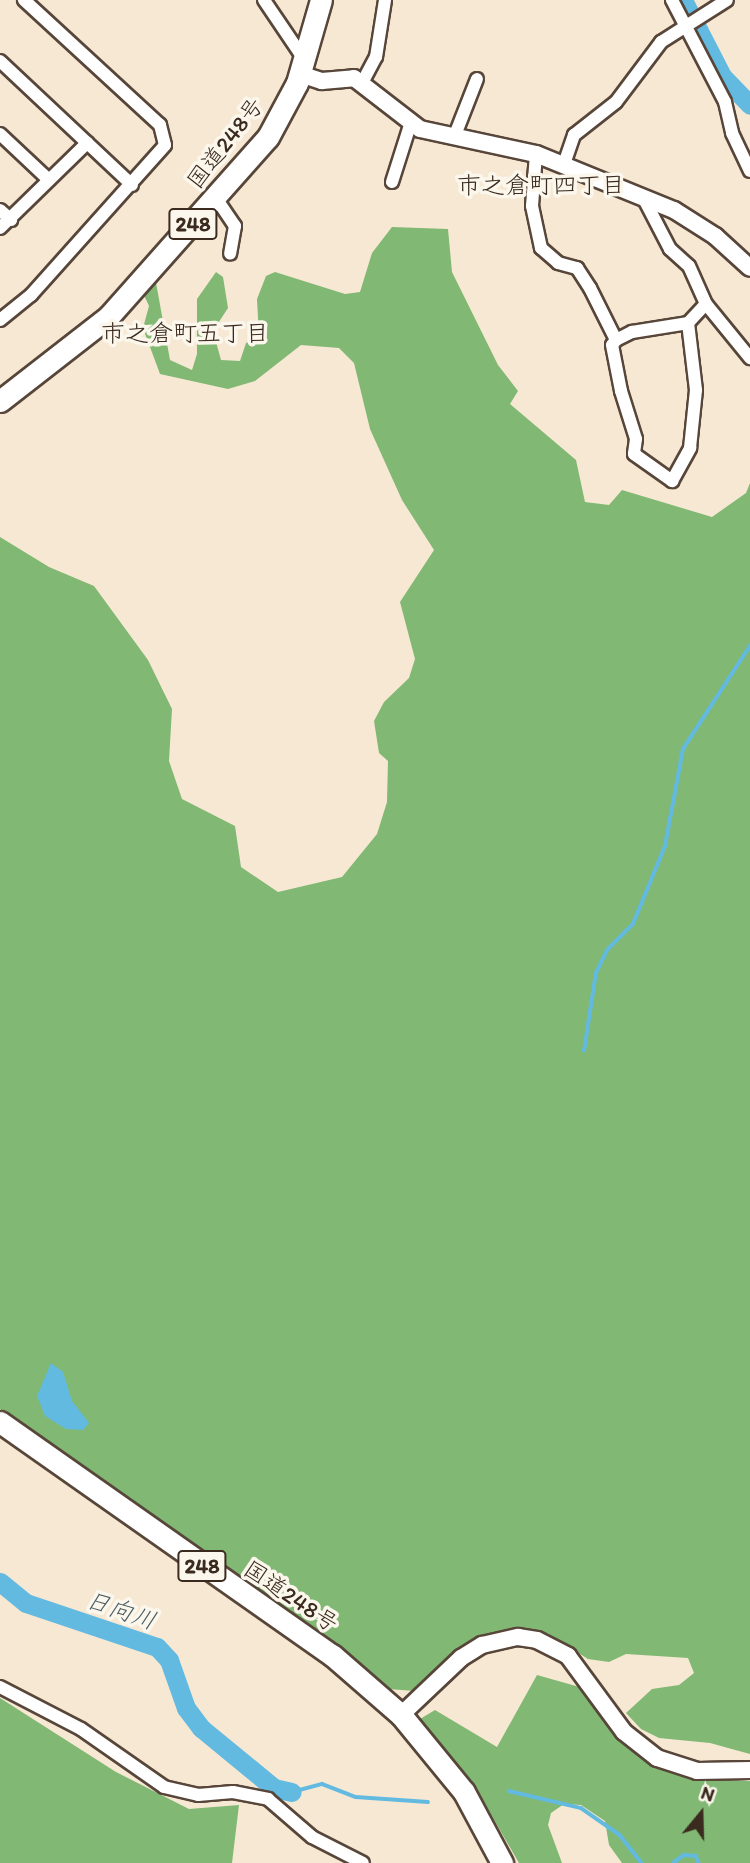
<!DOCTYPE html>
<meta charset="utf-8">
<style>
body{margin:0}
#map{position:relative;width:750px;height:1863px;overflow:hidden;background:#f7e8d4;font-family:Itim,"Klee One",sans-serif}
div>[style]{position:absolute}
.forest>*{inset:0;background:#80b874}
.water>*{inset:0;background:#63bae0}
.stream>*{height:3.5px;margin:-1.75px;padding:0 1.75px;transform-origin:1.75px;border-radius:1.75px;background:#63bae0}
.river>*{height:19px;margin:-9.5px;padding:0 9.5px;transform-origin:9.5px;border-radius:9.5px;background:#63bae0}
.roads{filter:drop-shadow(2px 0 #574639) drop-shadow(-2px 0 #574639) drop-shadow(0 2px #574639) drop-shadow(0 -2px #574639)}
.street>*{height:12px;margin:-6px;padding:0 6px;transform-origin:6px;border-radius:6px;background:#fff}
.secondary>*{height:16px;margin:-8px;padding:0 8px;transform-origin:8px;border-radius:8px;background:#fff}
.highway>*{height:21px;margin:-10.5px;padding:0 10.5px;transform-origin:10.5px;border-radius:10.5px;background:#fff}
span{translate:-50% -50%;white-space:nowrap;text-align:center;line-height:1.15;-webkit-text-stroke:7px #fbf7ec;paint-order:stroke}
.shield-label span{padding:2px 5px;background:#fbf7ec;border:2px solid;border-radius:5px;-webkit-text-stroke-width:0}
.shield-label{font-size:21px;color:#3b2a1e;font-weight:700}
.street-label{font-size:23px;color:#3b2a1e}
.neighbourhood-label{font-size:24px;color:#3b2a1e}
.water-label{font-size:24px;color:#495c62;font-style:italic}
.north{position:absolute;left:666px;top:1779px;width:70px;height:70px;-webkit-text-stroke:5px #fbf7ec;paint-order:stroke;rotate:19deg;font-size:19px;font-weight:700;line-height:28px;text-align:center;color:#3b2a1e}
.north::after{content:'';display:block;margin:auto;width:24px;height:32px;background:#3b2a1e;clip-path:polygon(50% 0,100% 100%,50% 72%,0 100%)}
</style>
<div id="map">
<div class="forest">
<i style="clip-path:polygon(392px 227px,448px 229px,452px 272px,498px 365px,518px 391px,510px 404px,576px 460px,585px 502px,609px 505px,622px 490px,712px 517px,746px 493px,750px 483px,750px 1754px,710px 1743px,659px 1738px,641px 1729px,626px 1713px,652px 1689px,679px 1685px,694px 1673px,688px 1658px,626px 1654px,609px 1662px,588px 1659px,547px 1633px,492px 1633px,473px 1641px,415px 1691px,388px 1689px,357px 1661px,0 1409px,0 537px,49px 567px,94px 586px,148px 660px,172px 709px,169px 761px,182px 799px,235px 826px,241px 867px,278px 892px,342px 877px,377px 834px,387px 802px,388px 761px,379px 753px,374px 721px,384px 702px,409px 678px,415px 659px,400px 602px,434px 550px,402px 500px,370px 429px,354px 363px,339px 348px,301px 345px,255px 381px,228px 389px,160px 374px,143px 328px,149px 306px,142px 291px,155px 277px,170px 360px,192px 370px,197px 354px,197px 299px,216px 272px,223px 277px,228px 308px,213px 331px,221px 360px,240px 361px,246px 343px,259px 337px,257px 299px,266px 276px,275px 272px,345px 294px,360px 292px,372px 253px)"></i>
<i style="clip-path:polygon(537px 1675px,583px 1688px,650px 1761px,700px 1779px,750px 1781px,750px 1863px,622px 1863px,609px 1845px,605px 1821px,581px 1805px,564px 1804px,551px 1813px,548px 1825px,562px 1863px,519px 1863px,485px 1804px,420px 1719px,435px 1710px,497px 1747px)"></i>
<i style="clip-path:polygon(0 1698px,116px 1772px,189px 1809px,239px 1805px,232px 1863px,0 1863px)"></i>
</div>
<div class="water">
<i style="clip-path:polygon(51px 1363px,63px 1372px,72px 1401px,89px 1423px,83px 1430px,66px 1429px,45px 1416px,37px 1396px)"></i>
</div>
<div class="stream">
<i style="left:584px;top:1051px;width:79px;rotate:-81.3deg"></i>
<i style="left:596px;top:973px;width:25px;rotate:-64deg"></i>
<i style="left:607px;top:950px;width:37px;rotate:-45deg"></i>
<i style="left:633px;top:924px;width:84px;rotate:-67.7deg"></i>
<i style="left:665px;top:846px;width:99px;rotate:-79.5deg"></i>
<i style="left:683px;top:749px;width:123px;rotate:-57deg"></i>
<i style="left:509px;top:1791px;width:74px;rotate:13.3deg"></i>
<i style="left:581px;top:1808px;width:47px;rotate:34.7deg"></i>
<i style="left:620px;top:1835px;width:36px;rotate:52deg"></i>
<i style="left:292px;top:1792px;width:31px;rotate:-15deg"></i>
<i style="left:322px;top:1784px;width:36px;rotate:21deg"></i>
<i style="left:356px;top:1797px;width:72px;rotate:4deg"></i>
<i style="left:673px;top:1863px;width:14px;rotate:-36deg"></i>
<i style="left:684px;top:1855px;width:12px;rotate:5deg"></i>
<i style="left:696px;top:1856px;width:8px;rotate:67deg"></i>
</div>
<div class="river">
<i style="left:683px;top:0;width:85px;rotate:62.8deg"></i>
<i style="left:722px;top:76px;width:40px;rotate:46deg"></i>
<i style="left:0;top:1582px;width:33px;rotate:39deg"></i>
<i style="left:26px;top:1603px;width:138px;rotate:18.6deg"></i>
<i style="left:157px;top:1647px;width:18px;rotate:47deg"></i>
<i style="left:169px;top:1660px;width:51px;rotate:70.5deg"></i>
<i style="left:186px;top:1708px;width:25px;rotate:53deg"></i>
<i style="left:201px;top:1728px;width:94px;rotate:39.4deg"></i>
<i style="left:274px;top:1788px;width:18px;rotate:13deg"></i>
</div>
<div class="roads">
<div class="street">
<i style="left:264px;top:0;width:71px;rotate:55.9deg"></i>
<i style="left:672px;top:0;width:115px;rotate:62.5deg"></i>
<i style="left:725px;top:102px;width:32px;rotate:77deg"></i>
<i style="left:732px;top:133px;width:42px;rotate:64.7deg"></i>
<i style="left:0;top:61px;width:181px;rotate:43.2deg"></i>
<i style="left:362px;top:83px;width:30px;rotate:-62deg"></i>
<i style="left:376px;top:57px;width:58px;rotate:-81deg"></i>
<i style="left:0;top:134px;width:67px;rotate:43.2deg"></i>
<i style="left:455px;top:135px;width:60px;rotate:-68.6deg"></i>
<i style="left:536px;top:154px;width:52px;rotate:94.4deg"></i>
<i style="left:532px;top:206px;width:43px;rotate:77.9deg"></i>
<i style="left:541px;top:248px;width:23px;rotate:41deg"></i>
<i style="left:558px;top:263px;width:20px;rotate:15deg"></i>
<i style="left:577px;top:268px;width:24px;rotate:57deg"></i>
<i style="left:590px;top:288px;width:58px;rotate:63.4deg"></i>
<i style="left:616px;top:340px;width:6px;rotate:129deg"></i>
<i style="left:612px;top:345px;width:47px;rotate:78.9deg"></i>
<i style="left:621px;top:391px;width:50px;rotate:72.6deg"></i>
<i style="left:636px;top:439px;width:15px;rotate:98deg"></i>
<i style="left:634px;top:454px;width:47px;rotate:35.4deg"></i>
<i style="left:672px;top:481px;width:38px;rotate:-61deg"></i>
<i style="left:690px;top:448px;width:58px;rotate:-84.1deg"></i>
<i style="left:696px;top:390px;width:67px;rotate:-96.8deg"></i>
<i style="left:688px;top:323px;width:26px;rotate:-47deg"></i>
<i style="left:564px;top:164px;width:31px;rotate:-71deg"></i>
<i style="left:574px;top:135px;width:53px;rotate:-38.2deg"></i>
<i style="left:616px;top:102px;width:75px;rotate:-53.1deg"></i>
<i style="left:661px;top:42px;width:78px;rotate:-32.5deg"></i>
<i style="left:392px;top:182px;width:63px;rotate:-72.4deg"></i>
<i style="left:216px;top:198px;width:34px;rotate:56deg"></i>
<i style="left:235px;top:226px;width:28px;rotate:100deg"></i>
<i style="left:644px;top:199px;width:56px;rotate:62.5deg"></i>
<i style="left:670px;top:249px;width:25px;rotate:42deg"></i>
<i style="left:689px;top:266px;width:42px;rotate:65.9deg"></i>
<i style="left:706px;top:304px;width:70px;rotate:50.8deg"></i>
<i style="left:0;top:210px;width:15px;rotate:42deg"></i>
<i style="left:0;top:228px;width:122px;rotate:-44.3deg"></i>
<i style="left:0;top:320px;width:40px;rotate:-39deg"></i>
<i style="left:31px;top:295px;width:201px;rotate:-48.2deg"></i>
<i style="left:165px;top:145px;width:21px;rotate:-104deg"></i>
<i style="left:160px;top:125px;width:185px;rotate:-137.4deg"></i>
<i style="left:616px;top:340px;width:18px;rotate:-27deg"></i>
<i style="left:632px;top:332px;width:57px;rotate:-9.1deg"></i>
<i style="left:0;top:1687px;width:91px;rotate:27.4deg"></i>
<i style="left:81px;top:1729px;width:101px;rotate:34.9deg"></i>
<i style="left:164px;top:1787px;width:35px;rotate:13deg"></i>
<i style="left:198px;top:1795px;width:35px;rotate:-5deg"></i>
<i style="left:233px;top:1792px;width:36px;rotate:11deg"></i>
<i style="left:268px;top:1799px;width:58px;rotate:40.8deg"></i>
<i style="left:312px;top:1837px;width:57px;rotate:27deg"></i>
</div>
<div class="secondary">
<i style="left:300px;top:74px;width:23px;rotate:18deg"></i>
<i style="left:322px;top:81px;width:32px;rotate:-5deg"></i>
<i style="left:354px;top:78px;width:83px;rotate:37.7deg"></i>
<i style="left:420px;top:129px;width:119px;rotate:12.2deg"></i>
<i style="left:536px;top:154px;width:149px;rotate:22.1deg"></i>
<i style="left:674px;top:210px;width:49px;rotate:32.4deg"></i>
<i style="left:715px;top:236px;width:47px;rotate:42.4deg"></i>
<i style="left:401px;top:1715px;width:83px;rotate:-43.5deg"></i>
<i style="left:461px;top:1658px;width:25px;rotate:-32deg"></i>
<i style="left:482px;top:1645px;width:37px;rotate:-13deg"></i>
<i style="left:518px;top:1637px;width:19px;rotate:9deg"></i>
<i style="left:537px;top:1640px;width:35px;rotate:27deg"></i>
<i style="left:568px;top:1656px;width:94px;rotate:53.6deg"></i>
<i style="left:624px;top:1732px;width:42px;rotate:38.2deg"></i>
<i style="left:657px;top:1758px;width:42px;rotate:18deg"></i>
<i style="left:697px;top:1771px;width:53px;rotate:-1.1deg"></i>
</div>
<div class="highway">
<i style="left:0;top:401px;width:138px;rotate:-37.9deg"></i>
<i style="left:109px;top:316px;width:239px;rotate:-48.4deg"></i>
<i style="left:268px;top:137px;width:61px;rotate:-61.8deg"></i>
<i style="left:297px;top:83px;width:86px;rotate:-73.9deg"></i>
<i style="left:0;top:1422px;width:406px;rotate:35.1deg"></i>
<i style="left:332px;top:1655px;width:91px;rotate:41deg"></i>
<i style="left:401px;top:1715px;width:99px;rotate:50.7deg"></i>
<i style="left:464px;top:1792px;width:81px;rotate:61.8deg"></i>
</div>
</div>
<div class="shield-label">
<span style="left:193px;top:224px">248</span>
<span style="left:202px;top:1566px">248</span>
</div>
<div class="street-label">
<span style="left:225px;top:143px;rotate:-52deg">国道248号</span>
<span style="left:291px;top:1596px;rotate:34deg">国道248号</span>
</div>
<div class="neighbourhood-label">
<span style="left:541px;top:185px">市之倉町四丁目</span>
<span style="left:185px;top:333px">市之倉町五丁目</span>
</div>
<div class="water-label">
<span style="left:121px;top:1610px;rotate:19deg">日向川</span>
</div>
<div class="north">N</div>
</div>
